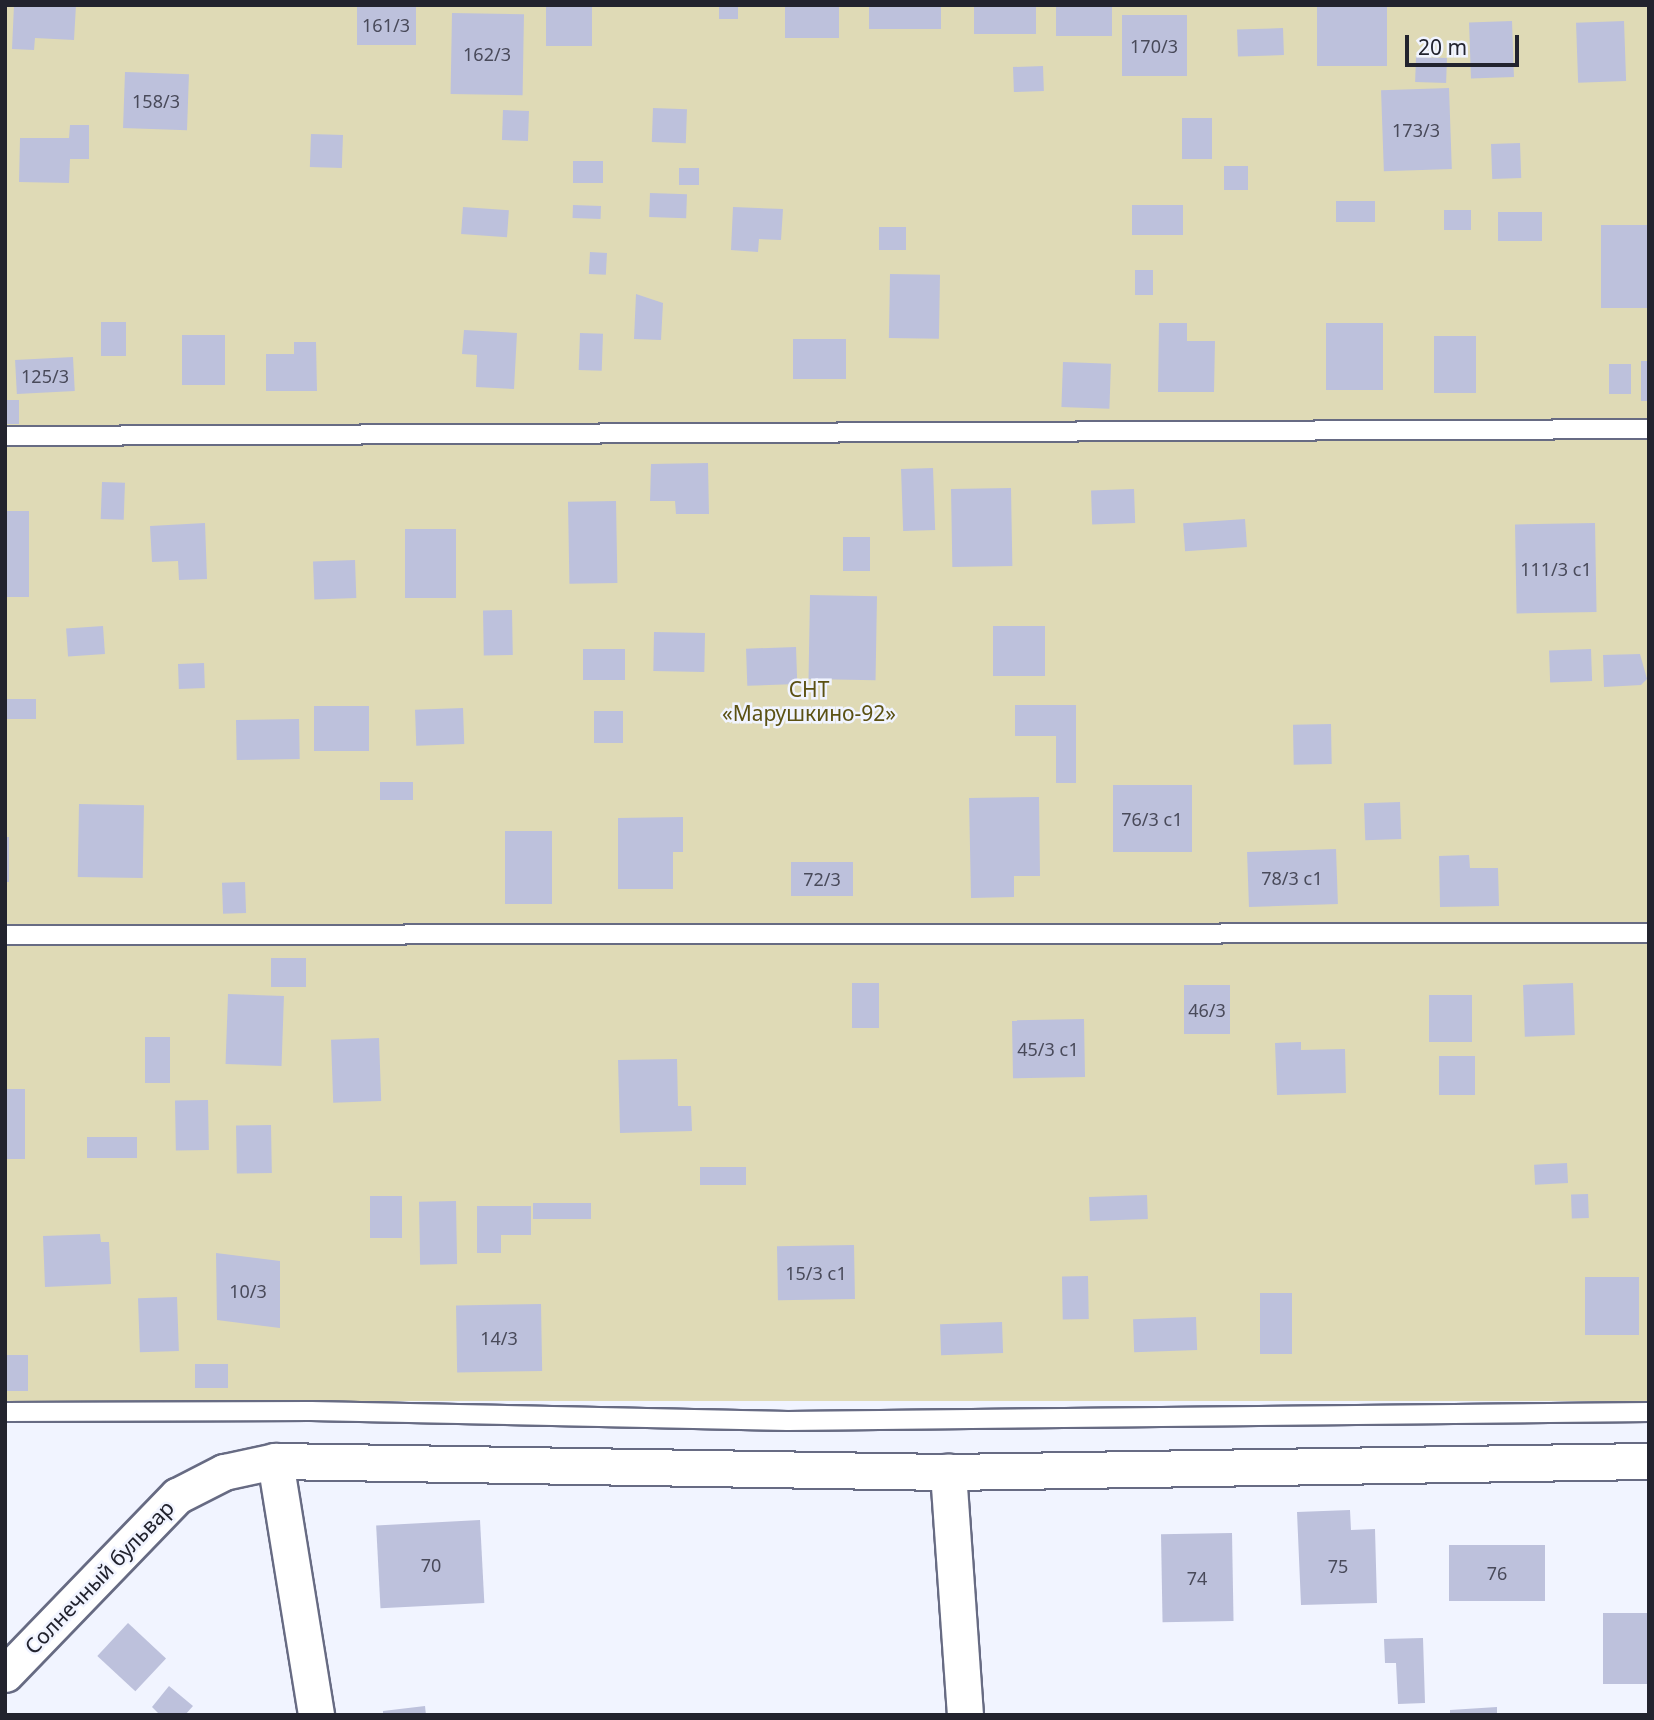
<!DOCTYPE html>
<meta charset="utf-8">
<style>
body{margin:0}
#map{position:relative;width:1654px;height:1720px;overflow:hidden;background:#f1f4ff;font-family:"Noto Sans",sans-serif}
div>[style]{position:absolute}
.green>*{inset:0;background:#dfdab6;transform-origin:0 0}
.building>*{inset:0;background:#bdc1dc;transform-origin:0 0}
.roads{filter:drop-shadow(2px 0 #676b83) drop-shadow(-2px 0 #676b83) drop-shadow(0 2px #676b83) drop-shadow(0 -2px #676b83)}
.lane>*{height:18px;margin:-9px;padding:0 9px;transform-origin:9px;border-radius:9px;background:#fff}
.street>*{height:35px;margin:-17.5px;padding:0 17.5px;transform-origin:17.5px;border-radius:17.5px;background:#fff}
span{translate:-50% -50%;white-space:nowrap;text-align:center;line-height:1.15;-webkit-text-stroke:5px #f1f4ff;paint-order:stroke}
.number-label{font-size:18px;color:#494a5a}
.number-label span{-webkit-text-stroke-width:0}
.park-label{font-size:21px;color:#5b5113}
.street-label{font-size:21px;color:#22232e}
.frame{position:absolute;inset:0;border:7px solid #22232e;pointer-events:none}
.scale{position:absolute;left:1405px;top:35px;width:114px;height:32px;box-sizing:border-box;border:4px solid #22232e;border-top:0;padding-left:9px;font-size:21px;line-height:24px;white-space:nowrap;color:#22232e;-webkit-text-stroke:5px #f1f4ff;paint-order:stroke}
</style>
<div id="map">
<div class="green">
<i style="left:5px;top:5px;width:1644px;height:1396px"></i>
</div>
<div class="building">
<i style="clip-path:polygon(14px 5px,76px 5px,74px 40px,35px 38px,34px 50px,12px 49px)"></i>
<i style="left:357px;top:5px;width:59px;height:40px"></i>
<i style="left:546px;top:5px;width:46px;height:41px"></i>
<i style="left:719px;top:5px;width:19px;height:14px"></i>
<i style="left:785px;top:5px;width:54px;height:33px"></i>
<i style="left:869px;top:5px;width:72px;height:24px"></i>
<i style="left:974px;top:5px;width:62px;height:29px"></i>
<i style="left:1056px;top:5px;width:56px;height:31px"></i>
<i style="left:1317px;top:5px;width:70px;height:61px"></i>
<i style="left:452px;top:13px;width:72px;height:81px;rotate:1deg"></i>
<i style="left:1122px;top:15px;width:65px;height:61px"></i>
<i style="left:1512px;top:21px;width:56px;height:43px;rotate:88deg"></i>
<i style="left:1624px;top:21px;width:60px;height:48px;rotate:88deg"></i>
<i style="left:1283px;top:28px;width:27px;height:46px;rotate:88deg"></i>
<i style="left:1416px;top:57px;width:31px;height:25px;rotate:2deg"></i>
<i style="left:1043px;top:66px;width:25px;height:30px;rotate:88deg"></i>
<i style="left:125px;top:72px;width:64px;height:56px;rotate:2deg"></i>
<i style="left:1449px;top:88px;width:81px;height:68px;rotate:88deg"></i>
<i style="left:653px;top:108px;width:34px;height:34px;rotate:2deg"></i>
<i style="left:503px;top:110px;width:26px;height:30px;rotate:2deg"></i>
<i style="left:1212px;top:118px;width:41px;height:30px;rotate:90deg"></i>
<i style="clip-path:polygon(70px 125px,89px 125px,89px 159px,70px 159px,69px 183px,19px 182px,20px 138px,69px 138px)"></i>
<i style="left:311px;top:134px;width:32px;height:33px;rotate:2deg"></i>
<i style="left:1520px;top:143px;width:35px;height:29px;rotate:88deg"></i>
<i style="left:573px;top:161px;width:30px;height:22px"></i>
<i style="left:1224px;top:166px;width:24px;height:24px"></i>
<i style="left:679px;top:168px;width:20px;height:17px"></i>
<i style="left:650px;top:193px;width:37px;height:24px;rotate:2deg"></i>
<i style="left:1336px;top:201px;width:39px;height:21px"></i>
<i style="left:573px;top:205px;width:28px;height:13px;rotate:2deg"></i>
<i style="left:1132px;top:205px;width:51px;height:30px"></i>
<i style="left:463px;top:207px;width:46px;height:27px;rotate:4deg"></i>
<i style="clip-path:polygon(733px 207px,783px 209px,781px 240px,759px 239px,758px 252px,731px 250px)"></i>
<i style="left:1444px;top:210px;width:27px;height:20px"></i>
<i style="left:1498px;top:212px;width:44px;height:29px"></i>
<i style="left:1649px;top:225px;width:83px;height:48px;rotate:90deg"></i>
<i style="left:879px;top:227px;width:27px;height:23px"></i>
<i style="left:590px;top:252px;width:17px;height:22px;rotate:3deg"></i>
<i style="left:1135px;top:270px;width:18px;height:25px"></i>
<i style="left:890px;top:274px;width:50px;height:64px;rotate:1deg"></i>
<i style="clip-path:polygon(636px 294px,663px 303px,661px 340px,634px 339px)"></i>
<i style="left:101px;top:322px;width:25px;height:34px"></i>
<i style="clip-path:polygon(1159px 323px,1187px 323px,1187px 341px,1215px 341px,1214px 392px,1158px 392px)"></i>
<i style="left:1326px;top:323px;width:57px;height:67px"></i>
<i style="clip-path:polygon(464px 330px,517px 333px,514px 389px,476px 387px,477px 355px,462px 354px)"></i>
<i style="left:580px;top:333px;width:23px;height:37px;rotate:2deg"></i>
<i style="left:182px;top:335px;width:43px;height:50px"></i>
<i style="left:1434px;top:336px;width:42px;height:57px"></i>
<i style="left:793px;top:339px;width:53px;height:40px"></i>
<i style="clip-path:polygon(294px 342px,316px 342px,317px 391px,266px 391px,266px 354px,294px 354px)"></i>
<i style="left:73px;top:357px;width:34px;height:58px;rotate:87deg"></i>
<i style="left:1641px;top:361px;width:8px;height:40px"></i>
<i style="left:1063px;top:362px;width:48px;height:45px;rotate:2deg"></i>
<i style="left:1609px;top:364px;width:22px;height:30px"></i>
<i style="left:5px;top:400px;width:14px;height:24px"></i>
<i style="clip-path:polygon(708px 463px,709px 514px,676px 514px,675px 501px,650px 501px,651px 464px)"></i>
<i style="left:933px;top:468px;width:62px;height:32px;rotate:88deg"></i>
<i style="left:102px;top:482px;width:23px;height:37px;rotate:2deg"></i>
<i style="left:1011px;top:488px;width:78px;height:60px;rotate:89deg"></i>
<i style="left:1134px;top:489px;width:34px;height:43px;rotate:88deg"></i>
<i style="left:616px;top:501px;width:82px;height:48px;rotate:89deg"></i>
<i style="left:5px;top:511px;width:24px;height:86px"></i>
<i style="left:1245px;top:519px;width:28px;height:62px;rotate:86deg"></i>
<i style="clip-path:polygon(205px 523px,207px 579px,179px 580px,178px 561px,152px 562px,150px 526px)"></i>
<i style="left:1595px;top:523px;width:89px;height:80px;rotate:89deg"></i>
<i style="left:405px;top:529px;width:51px;height:69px"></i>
<i style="left:870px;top:537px;width:34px;height:27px;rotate:90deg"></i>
<i style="left:355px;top:560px;width:38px;height:42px;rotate:88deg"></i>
<i style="left:810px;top:595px;width:67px;height:84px;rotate:1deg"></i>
<i style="left:512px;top:610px;width:45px;height:29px;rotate:89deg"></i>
<i style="left:103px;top:626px;width:28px;height:37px;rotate:86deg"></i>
<i style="left:993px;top:626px;width:52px;height:50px"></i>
<i style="left:654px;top:632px;width:51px;height:39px;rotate:1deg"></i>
<i style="left:796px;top:647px;width:37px;height:50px;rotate:88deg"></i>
<i style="left:583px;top:649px;width:42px;height:31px"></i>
<i style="left:1591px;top:649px;width:32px;height:42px;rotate:88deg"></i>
<i style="clip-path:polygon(1640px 654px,1647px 679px,1641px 685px,1604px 687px,1603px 655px)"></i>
<i style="left:204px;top:663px;width:25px;height:26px;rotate:88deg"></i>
<i style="left:36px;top:699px;width:20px;height:31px;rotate:90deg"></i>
<i style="clip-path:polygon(1015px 705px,1076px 705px,1076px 783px,1056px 783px,1056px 736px,1015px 736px)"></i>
<i style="left:314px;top:706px;width:55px;height:45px"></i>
<i style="left:463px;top:708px;width:36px;height:48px;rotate:88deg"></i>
<i style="left:623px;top:711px;width:32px;height:29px;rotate:90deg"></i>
<i style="left:299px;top:719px;width:40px;height:63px;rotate:89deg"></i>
<i style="left:1331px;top:724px;width:40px;height:38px;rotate:89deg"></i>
<i style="left:380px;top:782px;width:33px;height:18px"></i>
<i style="left:1113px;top:785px;width:79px;height:67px"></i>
<i style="clip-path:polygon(1039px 797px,1040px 876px,1014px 876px,1014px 897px,971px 898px,969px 798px)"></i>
<i style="left:1400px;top:802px;width:37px;height:36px;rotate:88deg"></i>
<i style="left:79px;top:804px;width:65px;height:73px;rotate:1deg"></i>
<i style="clip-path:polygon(683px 817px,683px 852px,673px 852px,673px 889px,618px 889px,618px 818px)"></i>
<i style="left:505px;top:831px;width:47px;height:73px"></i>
<i style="left:5px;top:837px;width:4px;height:45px"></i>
<i style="left:1336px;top:849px;width:55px;height:89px;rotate:88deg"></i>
<i style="clip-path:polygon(1469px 855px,1470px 868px,1498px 868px,1499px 906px,1440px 907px,1439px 856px)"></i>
<i style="left:791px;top:862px;width:62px;height:34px"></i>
<i style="left:245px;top:882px;width:31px;height:23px;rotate:88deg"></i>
<i style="left:271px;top:958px;width:35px;height:29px"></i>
<i style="left:852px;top:983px;width:27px;height:45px"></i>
<i style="left:1573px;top:983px;width:52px;height:50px;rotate:88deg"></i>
<i style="left:1230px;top:985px;width:49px;height:46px;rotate:90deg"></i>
<i style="left:228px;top:994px;width:56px;height:70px;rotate:2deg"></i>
<i style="left:1429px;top:995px;width:43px;height:47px"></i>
<i style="left:1084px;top:1019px;width:58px;height:72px;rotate:89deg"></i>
<i style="left:145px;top:1037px;width:25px;height:46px"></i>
<i style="left:379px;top:1038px;width:63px;height:48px;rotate:88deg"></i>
<i style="clip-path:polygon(1301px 1042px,1301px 1050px,1345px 1049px,1346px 1093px,1277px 1095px,1275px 1043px)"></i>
<i style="left:1475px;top:1056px;width:39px;height:36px;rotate:90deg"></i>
<i style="clip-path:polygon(677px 1059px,678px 1106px,691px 1106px,692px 1131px,620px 1133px,618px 1060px)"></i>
<i style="left:5px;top:1089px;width:20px;height:70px"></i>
<i style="left:208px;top:1100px;width:50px;height:33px;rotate:89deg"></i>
<i style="left:271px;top:1125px;width:48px;height:35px;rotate:89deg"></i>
<i style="left:87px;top:1137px;width:50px;height:21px"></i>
<i style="left:1567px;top:1163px;width:20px;height:33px;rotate:87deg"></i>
<i style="left:700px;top:1167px;width:46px;height:18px"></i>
<i style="left:1588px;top:1194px;width:24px;height:17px;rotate:88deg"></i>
<i style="left:1147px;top:1195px;width:24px;height:58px;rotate:88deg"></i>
<i style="left:402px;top:1196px;width:42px;height:32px;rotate:90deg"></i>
<i style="left:456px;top:1201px;width:63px;height:37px;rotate:89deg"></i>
<i style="left:591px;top:1203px;width:16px;height:58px;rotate:90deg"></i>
<i style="clip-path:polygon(477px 1206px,531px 1206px,531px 1235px,501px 1235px,501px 1253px,477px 1253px)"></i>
<i style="clip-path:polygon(100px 1234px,101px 1242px,109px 1242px,111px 1284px,45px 1287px,43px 1236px)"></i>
<i style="left:854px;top:1245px;width:54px;height:77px;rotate:89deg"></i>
<i style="clip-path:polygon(216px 1253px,280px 1261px,280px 1328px,217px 1320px)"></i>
<i style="left:1088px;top:1276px;width:43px;height:26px;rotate:89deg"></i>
<i style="left:1585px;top:1277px;width:54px;height:58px"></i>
<i style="left:1292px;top:1293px;width:61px;height:32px;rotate:90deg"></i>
<i style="left:177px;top:1297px;width:54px;height:39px;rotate:88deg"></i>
<i style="left:541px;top:1304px;width:67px;height:85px;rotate:89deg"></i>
<i style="left:1196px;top:1317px;width:33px;height:63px;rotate:88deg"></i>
<i style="left:1002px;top:1322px;width:31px;height:62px;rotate:88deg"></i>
<i style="left:5px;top:1355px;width:23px;height:36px"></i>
<i style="left:195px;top:1364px;width:33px;height:24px"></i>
<i style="clip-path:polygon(1350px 1510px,1351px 1530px,1375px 1529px,1377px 1603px,1301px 1605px,1297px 1512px)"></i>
<i style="left:480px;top:1520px;width:83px;height:104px;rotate:87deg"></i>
<i style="left:1232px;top:1533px;width:88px;height:71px;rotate:89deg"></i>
<i style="left:1449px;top:1545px;width:96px;height:56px"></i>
<i style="left:1649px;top:1613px;width:71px;height:46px;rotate:90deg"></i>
<i style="left:128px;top:1623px;width:52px;height:45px;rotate:43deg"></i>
<i style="clip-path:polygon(1423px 1638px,1425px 1703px,1398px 1704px,1396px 1663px,1385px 1663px,1384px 1639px)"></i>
<i style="clip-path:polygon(169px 1686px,193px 1706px,185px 1715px,160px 1715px,152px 1707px)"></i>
<i style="clip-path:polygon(425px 1706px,426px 1715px,383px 1715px,383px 1711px)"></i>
<i style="clip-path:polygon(1497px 1707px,1497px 1715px,1450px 1715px,1450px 1710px)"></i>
</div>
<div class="roads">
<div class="lane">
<i style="left:5px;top:436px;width:1644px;rotate:-0.24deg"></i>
<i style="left:5px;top:935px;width:1644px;rotate:-0.07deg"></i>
<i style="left:5px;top:1412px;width:306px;rotate:-0.2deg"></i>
<i style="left:311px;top:1411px;width:477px;rotate:1.2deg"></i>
<i style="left:788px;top:1421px;width:861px;rotate:-0.6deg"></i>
</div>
<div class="street">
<i style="left:275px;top:1461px;width:257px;rotate:80.8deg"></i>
<i style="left:5px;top:1674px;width:248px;rotate:-46deg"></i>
<i style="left:177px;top:1496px;width:53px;rotate:-27.1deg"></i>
<i style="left:224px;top:1472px;width:52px;rotate:-12.2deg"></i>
<i style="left:275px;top:1461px;width:673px;rotate:0.94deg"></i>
<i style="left:965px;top:1715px;width:244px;rotate:-94deg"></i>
<i style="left:948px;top:1472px;width:701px;rotate:-0.9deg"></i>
</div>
</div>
<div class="number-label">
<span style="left:386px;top:25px">161/3</span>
<span style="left:1154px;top:46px">170/3</span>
<span style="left:487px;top:54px">162/3</span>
<span style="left:156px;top:101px">158/3</span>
<span style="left:1416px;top:130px">173/3</span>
<span style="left:45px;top:376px">125/3</span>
<span style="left:1556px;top:569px">111/3 с1</span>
<span style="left:1152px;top:819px">76/3 с1</span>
<span style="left:1292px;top:878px">78/3 с1</span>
<span style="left:822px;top:879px">72/3</span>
<span style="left:1207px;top:1010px">46/3</span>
<span style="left:1048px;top:1049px">45/3 с1</span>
<span style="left:816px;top:1273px">15/3 с1</span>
<span style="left:248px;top:1291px">10/3</span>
<span style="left:499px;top:1338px">14/3</span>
<span style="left:431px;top:1565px">70</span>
<span style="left:1338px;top:1566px">75</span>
<span style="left:1497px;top:1573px">76</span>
<span style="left:1197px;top:1578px">74</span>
</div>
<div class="park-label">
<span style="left:809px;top:701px">СНТ<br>«Марушкино-92»</span>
</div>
<div class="street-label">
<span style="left:99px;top:1577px;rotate:-46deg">Солнечный бульвар</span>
</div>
<div class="frame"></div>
<div class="scale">20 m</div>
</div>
